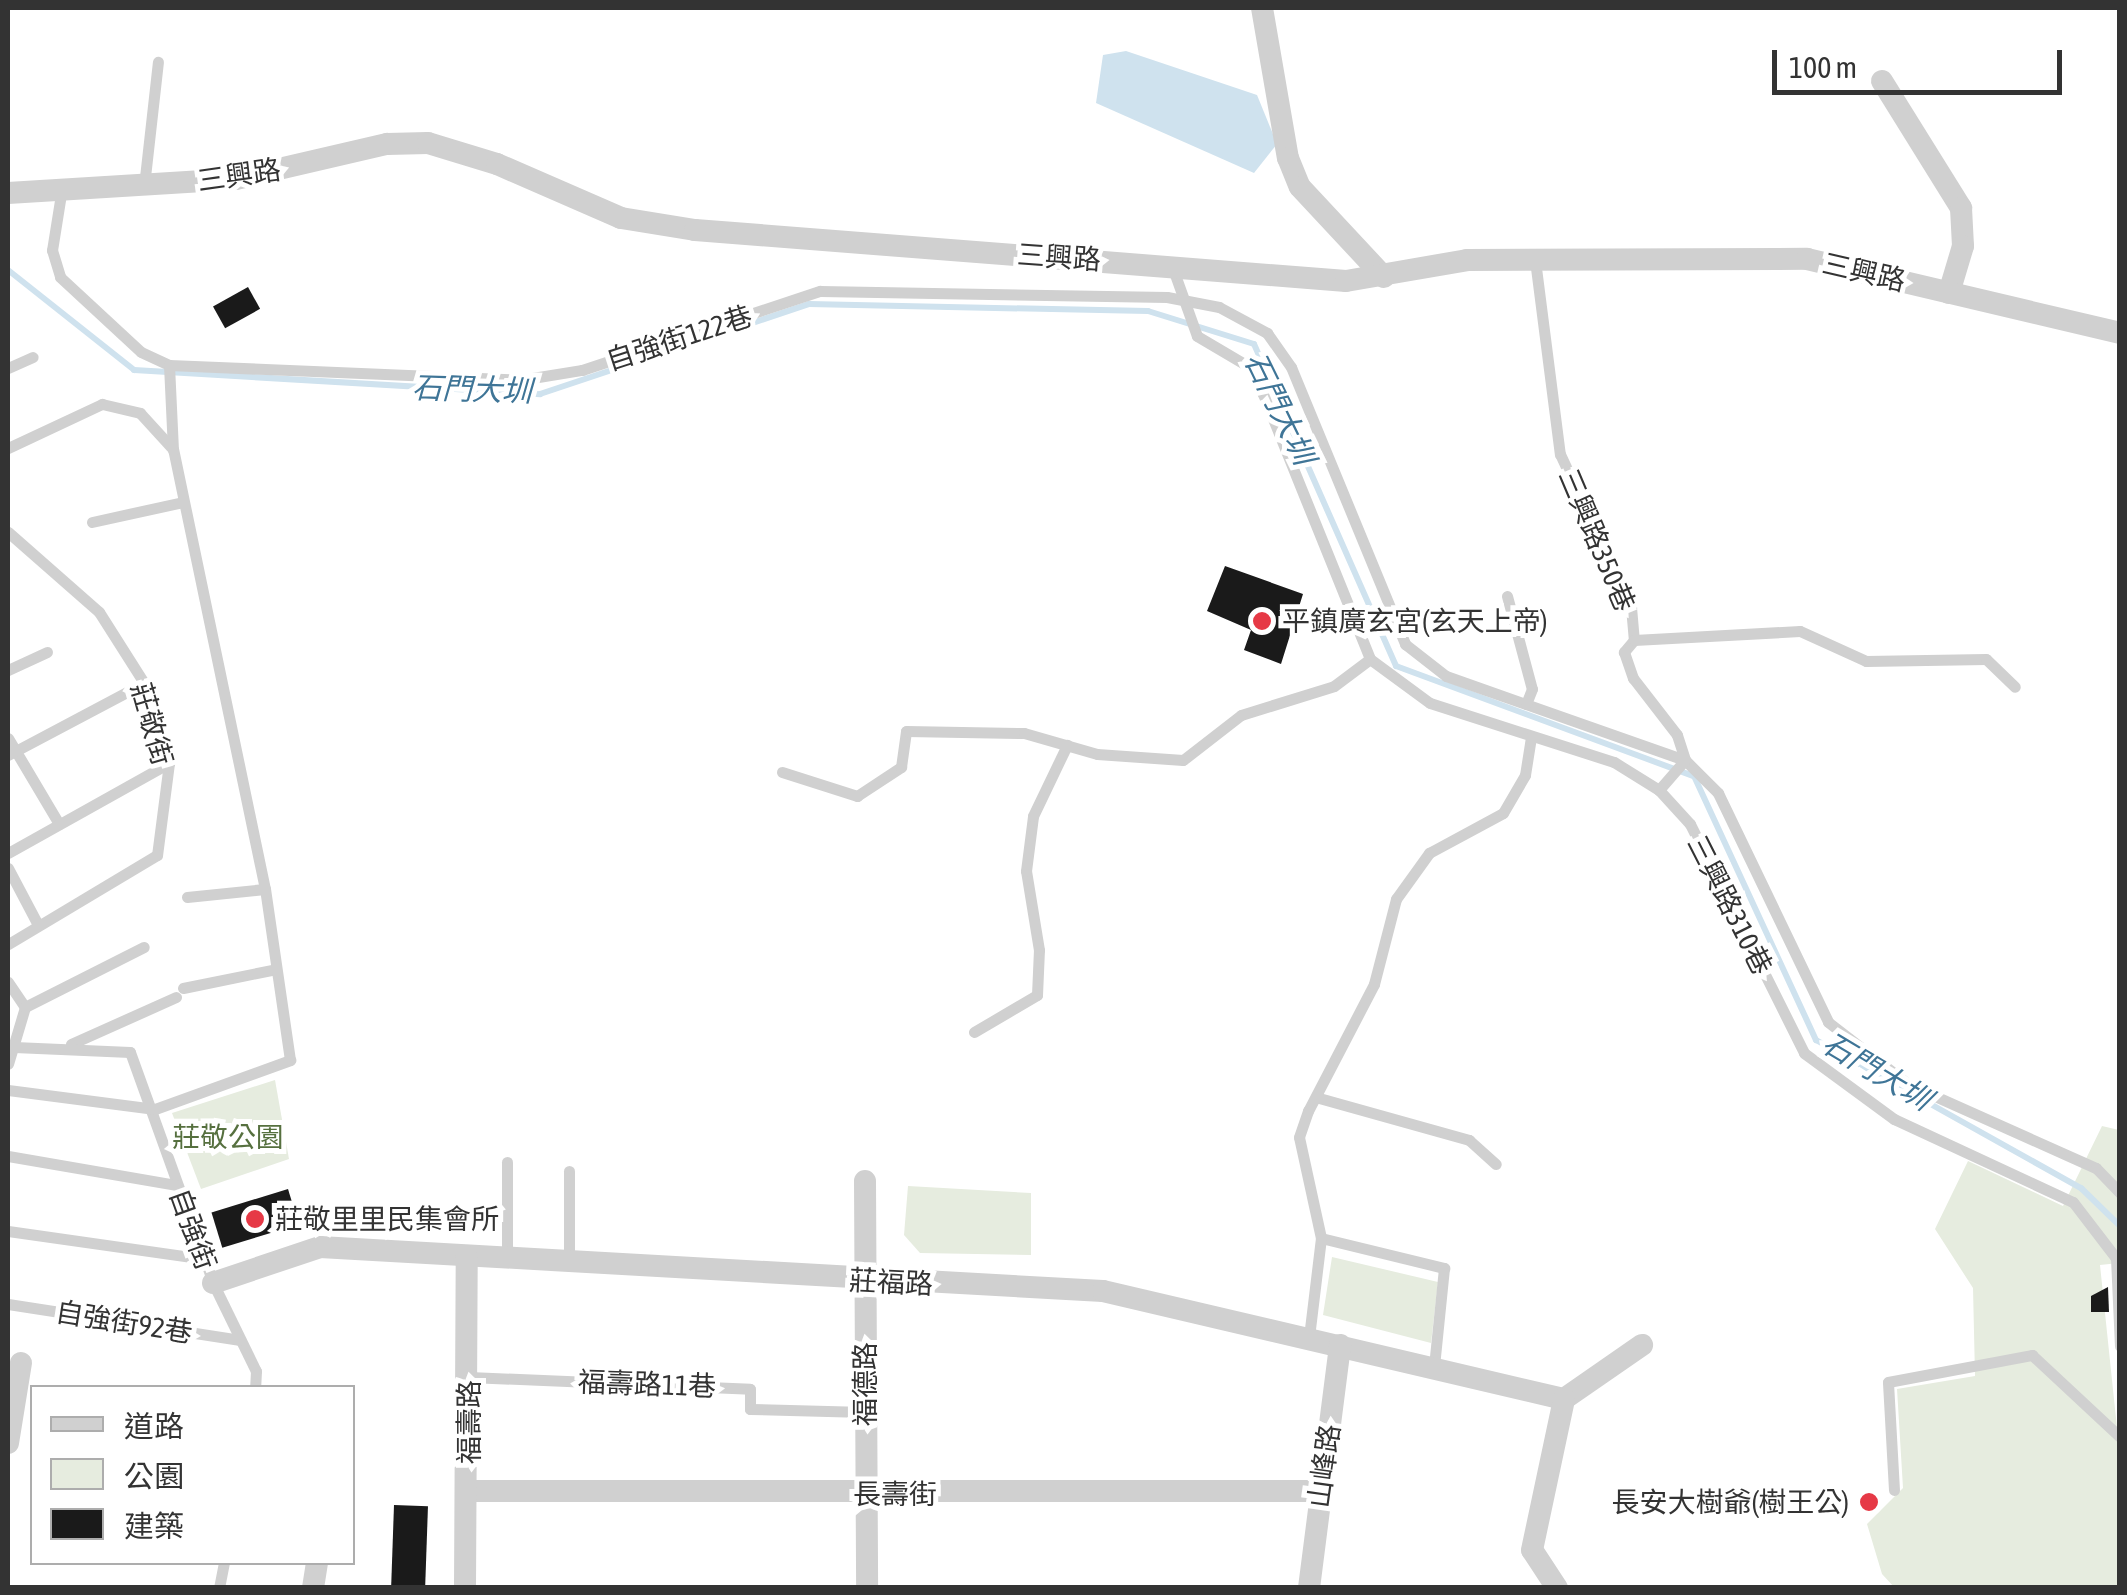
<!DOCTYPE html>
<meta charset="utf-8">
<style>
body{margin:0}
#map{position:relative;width:2127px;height:1595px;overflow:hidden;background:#fff;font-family:"Asap Condensed","Noto Sans TC",sans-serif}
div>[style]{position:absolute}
.green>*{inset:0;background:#e6ecdf}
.water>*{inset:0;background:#cfe2ee}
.stream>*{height:6px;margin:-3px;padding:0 3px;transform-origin:3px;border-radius:3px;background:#cfe2ee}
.building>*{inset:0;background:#1a1a1a;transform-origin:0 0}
.service>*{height:11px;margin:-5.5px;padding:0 5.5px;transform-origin:5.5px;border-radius:5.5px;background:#d0d0d0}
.minor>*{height:22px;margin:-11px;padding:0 11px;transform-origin:11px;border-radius:11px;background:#d0d0d0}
.dots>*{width:28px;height:28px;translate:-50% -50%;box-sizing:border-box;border:5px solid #fff;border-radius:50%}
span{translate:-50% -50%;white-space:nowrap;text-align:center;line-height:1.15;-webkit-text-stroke:10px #fff;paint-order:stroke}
.street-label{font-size:28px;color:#333}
.poi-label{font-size:28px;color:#333}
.left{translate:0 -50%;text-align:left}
.right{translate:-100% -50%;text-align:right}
.park-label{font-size:28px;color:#56703f}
.water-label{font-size:30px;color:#3f7597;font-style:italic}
.frame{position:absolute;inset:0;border:10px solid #333;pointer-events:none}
.legend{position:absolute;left:30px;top:1385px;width:325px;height:180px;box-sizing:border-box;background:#fff;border:2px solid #adadad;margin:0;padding:12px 18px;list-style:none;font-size:30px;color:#333}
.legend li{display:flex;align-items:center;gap:20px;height:50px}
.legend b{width:50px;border:2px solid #adadad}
.scale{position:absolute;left:1772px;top:50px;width:290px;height:45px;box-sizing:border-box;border:5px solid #333;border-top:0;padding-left:12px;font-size:30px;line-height:35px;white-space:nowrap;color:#333;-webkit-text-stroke:8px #fff;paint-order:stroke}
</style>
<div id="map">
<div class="green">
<i style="clip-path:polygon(275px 1080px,289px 1159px,201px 1189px,172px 1113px)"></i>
<i style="clip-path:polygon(2102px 1126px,2119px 1130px,2119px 1263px,2100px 1265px,2119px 1447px,2119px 1585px,1894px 1587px,1882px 1574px,1867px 1524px,1903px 1488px,1897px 1389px,1975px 1376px,1973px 1288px,1935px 1229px,1968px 1161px,2063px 1206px)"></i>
<i style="clip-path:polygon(908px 1186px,1031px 1193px,1031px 1255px,920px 1253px,904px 1235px)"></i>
<i style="clip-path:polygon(1332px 1257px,1438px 1282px,1431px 1343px,1323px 1315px)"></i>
</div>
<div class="water">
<i style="clip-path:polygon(1126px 51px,1257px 95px,1277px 144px,1254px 173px,1096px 103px,1103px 55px)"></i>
</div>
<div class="stream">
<i style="left:8px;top:270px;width:161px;rotate:38.4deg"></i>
<i style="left:134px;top:370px;width:407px;rotate:3.4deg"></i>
<i style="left:540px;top:394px;width:284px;rotate:-18.5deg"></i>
<i style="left:809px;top:304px;width:339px;rotate:1.2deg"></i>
<i style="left:1148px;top:311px;width:111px;rotate:17.3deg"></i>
<i style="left:1254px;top:344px;width:352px;rotate:66.2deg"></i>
<i style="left:1396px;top:666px;width:318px;rotate:20.3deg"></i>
<i style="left:1694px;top:776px;width:291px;rotate:65.2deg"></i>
<i style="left:1816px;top:1040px;width:304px;rotate:29.2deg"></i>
<i style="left:2081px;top:1188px;width:54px;rotate:44.3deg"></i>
</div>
<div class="building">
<i style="left:248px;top:287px;width:25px;height:40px;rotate:61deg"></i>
<i style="clip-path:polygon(1225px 566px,1303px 594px,1281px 664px,1244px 650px,1251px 630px,1207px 611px)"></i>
<i style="left:288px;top:1189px;width:37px;height:80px;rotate:73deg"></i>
<i style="clip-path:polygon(2108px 1287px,2109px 1312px,2091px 1312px,2091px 1296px)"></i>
<i style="left:394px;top:1505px;width:34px;height:83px;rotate:2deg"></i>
</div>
<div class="service">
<i style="left:144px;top:186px;width:125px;rotate:-83.6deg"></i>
<i style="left:61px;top:194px;width:57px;rotate:99.1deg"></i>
<i style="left:52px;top:250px;width:28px;rotate:73deg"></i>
<i style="left:60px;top:277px;width:110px;rotate:42.8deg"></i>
<i style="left:141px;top:352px;width:31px;rotate:25deg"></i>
<i style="left:169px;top:365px;width:351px;rotate:2.4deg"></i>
<i style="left:520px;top:380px;width:63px;rotate:-9.2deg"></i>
<i style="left:582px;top:370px;width:251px;rotate:-18.4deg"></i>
<i style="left:820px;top:291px;width:347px;rotate:1deg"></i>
<i style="left:1167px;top:297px;width:53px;rotate:10.9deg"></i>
<i style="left:1219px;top:307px;width:55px;rotate:28.4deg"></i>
<i style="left:1267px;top:333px;width:42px;rotate:54.8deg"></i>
<i style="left:1291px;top:367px;width:300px;rotate:67.6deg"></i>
<i style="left:1405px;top:644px;width:52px;rotate:38deg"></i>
<i style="left:1446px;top:676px;width:253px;rotate:19.4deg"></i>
<i style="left:1685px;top:760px;width:47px;rotate:45deg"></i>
<i style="left:1718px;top:793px;width:254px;rotate:64.3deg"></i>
<i style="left:1828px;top:1022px;width:101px;rotate:37.8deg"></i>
<i style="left:1908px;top:1084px;width:206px;rotate:24.1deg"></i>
<i style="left:2096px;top:1168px;width:35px;rotate:46deg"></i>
<i style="left:1535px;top:260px;width:196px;rotate:82.7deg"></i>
<i style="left:1560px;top:454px;width:169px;rotate:65.1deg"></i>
<i style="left:1631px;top:607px;width:33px;rotate:85deg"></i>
<i style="left:1634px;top:640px;width:16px;rotate:130deg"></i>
<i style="left:1624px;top:652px;width:28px;rotate:71deg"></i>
<i style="left:1633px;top:678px;width:72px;rotate:52.3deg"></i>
<i style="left:1677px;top:735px;width:26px;rotate:72deg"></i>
<i style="left:1685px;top:760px;width:40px;rotate:131deg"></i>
<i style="left:1173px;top:269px;width:71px;rotate:70.3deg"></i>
<i style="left:1197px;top:336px;width:59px;rotate:30.5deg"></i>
<i style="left:1248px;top:366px;width:32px;rotate:62deg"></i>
<i style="left:1263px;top:394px;width:286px;rotate:68deg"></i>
<i style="left:1370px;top:659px;width:74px;rotate:36.3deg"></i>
<i style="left:1430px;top:703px;width:193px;rotate:17.8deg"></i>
<i style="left:1614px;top:762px;width:53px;rotate:31.9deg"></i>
<i style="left:1659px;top:790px;width:46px;rotate:47.6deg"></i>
<i style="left:1690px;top:824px;width:256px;rotate:63.5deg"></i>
<i style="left:1804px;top:1053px;width:112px;rotate:36.3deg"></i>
<i style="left:1894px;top:1119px;width:197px;rotate:24.9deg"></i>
<i style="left:2073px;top:1202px;width:71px;rotate:52.5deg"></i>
<i style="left:2116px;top:1258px;width:88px;rotate:87.4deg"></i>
<i style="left:8px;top:368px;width:27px;rotate:-24deg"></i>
<i style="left:8px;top:448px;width:104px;rotate:-25.1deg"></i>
<i style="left:102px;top:404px;width:39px;rotate:13deg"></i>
<i style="left:140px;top:413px;width:46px;rotate:47.6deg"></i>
<i style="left:92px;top:522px;width:93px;rotate:-12.4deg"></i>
<i style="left:8px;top:532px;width:121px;rotate:41.3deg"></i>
<i style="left:99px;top:612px;width:84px;rotate:57.6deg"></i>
<i style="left:144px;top:683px;width:84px;rotate:72.6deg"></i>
<i style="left:169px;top:763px;width:93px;rotate:97.4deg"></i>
<i style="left:157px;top:855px;width:174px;rotate:149.1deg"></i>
<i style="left:1507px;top:596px;width:96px;rotate:75deg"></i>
<i style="left:1532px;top:689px;width:16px;rotate:112deg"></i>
<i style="left:1634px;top:640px;width:166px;rotate:-3.1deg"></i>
<i style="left:1800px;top:631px;width:72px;rotate:24.4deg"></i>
<i style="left:1866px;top:661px;width:120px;rotate:-1deg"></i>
<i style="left:1986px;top:659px;width:40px;rotate:44deg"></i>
<i style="left:8px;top:670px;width:43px;rotate:-24.8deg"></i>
<i style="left:8px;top:738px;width:100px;rotate:59.3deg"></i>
<i style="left:8px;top:755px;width:154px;rotate:-27.9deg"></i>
<i style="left:782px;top:772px;width:79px;rotate:17.7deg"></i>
<i style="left:857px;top:796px;width:53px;rotate:-33.4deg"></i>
<i style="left:901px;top:767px;width:36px;rotate:-82deg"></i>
<i style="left:906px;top:731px;width:118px;rotate:1deg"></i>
<i style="left:1024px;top:733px;width:76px;rotate:16deg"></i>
<i style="left:1097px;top:754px;width:86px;rotate:4deg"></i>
<i style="left:1183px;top:760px;width:73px;rotate:-37.8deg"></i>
<i style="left:1241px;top:715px;width:97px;rotate:-17.3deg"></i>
<i style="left:1334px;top:686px;width:45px;rotate:-36.9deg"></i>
<i style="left:8px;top:853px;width:184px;rotate:-29.2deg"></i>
<i style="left:8px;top:868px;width:64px;rotate:62.2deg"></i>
<i style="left:187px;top:897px;width:78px;rotate:-5.9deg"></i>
<i style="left:8px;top:982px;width:30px;rotate:56deg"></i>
<i style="left:25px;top:1007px;width:59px;rotate:106.6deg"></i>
<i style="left:183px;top:988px;width:95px;rotate:-11.5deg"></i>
<i style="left:25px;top:1007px;width:133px;rotate:-26.8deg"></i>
<i style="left:974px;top:1032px;width:73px;rotate:-30.4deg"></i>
<i style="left:1037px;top:995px;width:45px;rotate:-87.5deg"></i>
<i style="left:1039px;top:950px;width:80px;rotate:-99.3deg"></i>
<i style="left:1026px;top:871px;width:55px;rotate:-82.7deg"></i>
<i style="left:1033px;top:816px;width:79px;rotate:-64.4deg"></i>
<i style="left:71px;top:1044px;width:115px;rotate:-24.1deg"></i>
<i style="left:14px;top:1047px;width:116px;rotate:2.5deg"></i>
<i style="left:130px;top:1052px;width:245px;rotate:70.2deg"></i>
<i style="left:213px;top:1283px;width:98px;rotate:64deg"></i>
<i style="left:256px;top:1371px;width:17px;rotate:93deg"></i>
<i style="left:8px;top:1090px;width:148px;rotate:7.4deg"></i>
<i style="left:155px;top:1109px;width:144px;rotate:-19.9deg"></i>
<i style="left:290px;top:1060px;width:173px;rotate:-98.3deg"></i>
<i style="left:265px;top:889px;width:449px;rotate:-101.8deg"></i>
<i style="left:173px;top:450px;width:85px;rotate:-92.7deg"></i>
<i style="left:1319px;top:1098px;width:156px;rotate:15.6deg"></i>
<i style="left:1469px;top:1140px;width:36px;rotate:42deg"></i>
<i style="left:8px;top:1156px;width:170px;rotate:9.8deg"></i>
<i style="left:507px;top:1162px;width:96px;rotate:90deg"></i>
<i style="left:569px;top:1171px;width:90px;rotate:90deg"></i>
<i style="left:8px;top:1231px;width:198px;rotate:8.1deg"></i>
<i style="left:1321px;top:1238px;width:127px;rotate:13.7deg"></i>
<i style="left:1444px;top:1268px;width:100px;rotate:95.8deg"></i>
<i style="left:8px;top:1304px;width:235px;rotate:8.8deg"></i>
<i style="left:1309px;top:1337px;width:100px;rotate:-83.1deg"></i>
<i style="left:1321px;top:1238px;width:103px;rotate:-102.3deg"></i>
<i style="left:1299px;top:1137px;width:28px;rotate:-71deg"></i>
<i style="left:1308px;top:1111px;width:143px;rotate:-62.5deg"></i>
<i style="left:1374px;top:984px;width:88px;rotate:-75.5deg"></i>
<i style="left:1396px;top:899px;width:57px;rotate:-54.3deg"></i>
<i style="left:1429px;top:853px;width:84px;rotate:-28.4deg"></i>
<i style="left:1503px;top:813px;width:44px;rotate:-59.9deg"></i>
<i style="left:1525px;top:775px;width:38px;rotate:-81deg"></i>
<i style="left:469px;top:1377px;width:281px;rotate:2.4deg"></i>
<i style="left:750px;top:1389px;width:20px;rotate:90deg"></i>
<i style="left:750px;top:1409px;width:115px;rotate:1.5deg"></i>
<i style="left:1894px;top:1490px;width:108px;rotate:-93.2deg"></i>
<i style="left:1888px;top:1382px;width:147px;rotate:-10.6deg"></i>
<i style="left:2032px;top:1355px;width:120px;rotate:43deg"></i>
<i style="left:219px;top:1588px;width:26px;rotate:-79deg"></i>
</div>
<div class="minor">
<i style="left:1262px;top:8px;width:152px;rotate:80.2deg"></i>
<i style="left:1288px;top:158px;width:31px;rotate:68deg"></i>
<i style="left:1300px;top:187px;width:123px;rotate:47deg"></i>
<i style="left:1882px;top:81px;width:150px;rotate:58.1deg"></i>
<i style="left:1961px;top:208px;width:38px;rotate:87deg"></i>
<i style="left:1963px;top:246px;width:49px;rotate:106.6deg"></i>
<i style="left:8px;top:193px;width:228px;rotate:-3.5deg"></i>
<i style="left:236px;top:179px;width:155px;rotate:-13.1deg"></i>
<i style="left:387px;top:144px;width:41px;rotate:-1.4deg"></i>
<i style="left:428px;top:143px;width:72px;rotate:16.9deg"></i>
<i style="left:497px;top:164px;width:135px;rotate:23.5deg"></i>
<i style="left:621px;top:218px;width:75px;rotate:9.2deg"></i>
<i style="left:695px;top:230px;width:653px;rotate:4.48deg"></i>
<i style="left:1346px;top:281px;width:123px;rotate:-9.8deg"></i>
<i style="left:1467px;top:260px;width:340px;rotate:-0.2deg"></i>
<i style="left:1807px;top:259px;width:322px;rotate:13.3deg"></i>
<i style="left:865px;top:1181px;width:407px;rotate:89.7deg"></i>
<i style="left:213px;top:1283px;width:113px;rotate:-18.6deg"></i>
<i style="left:320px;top:1247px;width:784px;rotate:3.22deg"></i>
<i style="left:1103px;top:1291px;width:473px;rotate:13.2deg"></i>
<i style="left:1564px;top:1399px;width:95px;rotate:-34.7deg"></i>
<i style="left:8px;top:1443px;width:81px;rotate:-80.8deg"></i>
<i style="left:470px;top:1491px;width:850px"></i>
<i style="left:313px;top:1588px;width:26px;rotate:-81deg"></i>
<i style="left:465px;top:1588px;width:331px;rotate:-89.7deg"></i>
<i style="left:1309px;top:1588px;width:245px;rotate:-82.7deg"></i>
<i style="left:1557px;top:1588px;width:45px;rotate:-123.3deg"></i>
<i style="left:1532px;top:1550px;width:154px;rotate:-78deg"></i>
</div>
<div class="dots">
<i style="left:1262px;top:621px;background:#e63946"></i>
<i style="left:255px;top:1219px;background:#e63946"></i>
<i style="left:1869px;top:1502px;background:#e63946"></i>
</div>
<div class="street-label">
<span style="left:239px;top:175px;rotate:-8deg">三興路</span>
<span style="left:1059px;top:257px;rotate:4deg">三興路</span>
<span style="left:1864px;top:272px;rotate:13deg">三興路</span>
<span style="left:679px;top:338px;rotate:-18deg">自強街122巷</span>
<span style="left:1597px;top:540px;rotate:67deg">三興路350巷</span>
<span style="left:152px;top:724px;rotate:74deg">莊敬街</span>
<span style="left:1730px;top:905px;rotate:63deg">三興路310巷</span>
<span style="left:193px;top:1229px;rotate:70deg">自強街</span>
<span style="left:891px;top:1282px;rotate:3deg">莊福路</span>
<span style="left:124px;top:1322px;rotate:9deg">自強街92巷</span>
<span style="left:647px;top:1384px;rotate:2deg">福壽路11巷</span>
<span style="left:865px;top:1384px;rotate:-90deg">福德路</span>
<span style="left:469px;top:1422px;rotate:-90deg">福壽路</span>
<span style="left:1324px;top:1466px;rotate:-82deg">山峰路</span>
<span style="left:895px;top:1494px">長壽街</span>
</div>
<div class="poi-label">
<span class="left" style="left:1282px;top:621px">平鎮廣玄宮(玄天上帝)</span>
<span class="left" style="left:275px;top:1219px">莊敬里里民集會所</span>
<span class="right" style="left:1849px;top:1502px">長安大樹爺(樹王公)</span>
</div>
<div class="park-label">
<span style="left:228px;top:1137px">莊敬公園</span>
</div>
<div class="water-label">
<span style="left:472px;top:389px;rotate:2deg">石門大圳</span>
<span style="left:1280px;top:408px;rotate:64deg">石門大圳</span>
<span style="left:1877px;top:1071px;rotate:31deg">石門大圳</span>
</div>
<div class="frame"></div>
<ul class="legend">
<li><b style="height:12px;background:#d0d0d0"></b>道路</li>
<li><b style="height:28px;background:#e6ecdf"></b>公園</li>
<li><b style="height:28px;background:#1a1a1a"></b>建築</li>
</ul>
<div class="scale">100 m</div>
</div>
